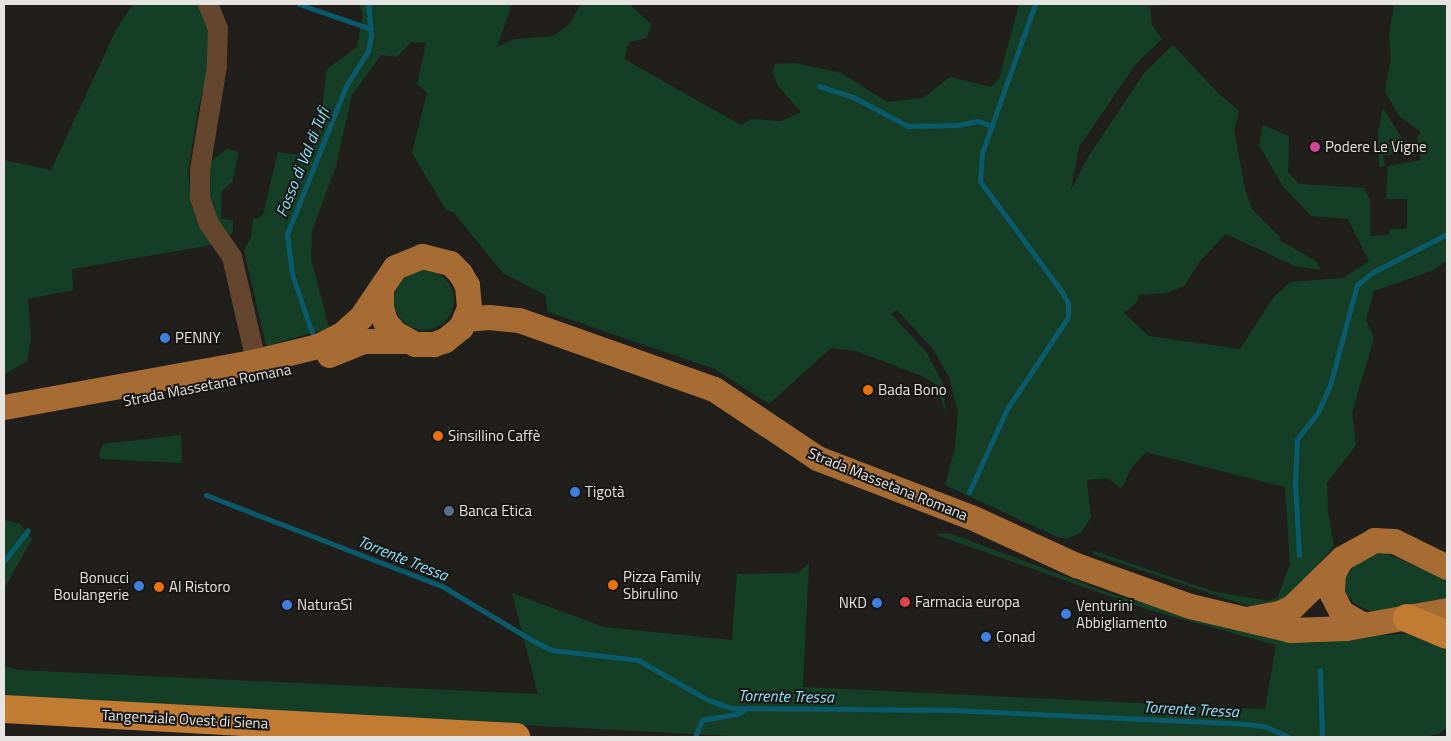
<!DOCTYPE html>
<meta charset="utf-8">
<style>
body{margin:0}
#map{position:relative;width:1451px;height:741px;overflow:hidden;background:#201f1c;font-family:"Titillium Web",sans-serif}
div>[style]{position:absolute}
.green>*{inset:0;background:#143f26}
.round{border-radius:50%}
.stream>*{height:5px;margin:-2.5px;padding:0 2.5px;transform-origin:2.5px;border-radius:2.5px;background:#0a5a6b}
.minor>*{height:20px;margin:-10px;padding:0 10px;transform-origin:10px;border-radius:10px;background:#63462d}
.major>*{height:25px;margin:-12.5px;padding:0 12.5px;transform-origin:12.5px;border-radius:12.5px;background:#a76c33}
.highway>*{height:28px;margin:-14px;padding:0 14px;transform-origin:14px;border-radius:14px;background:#c27b33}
.dots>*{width:14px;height:14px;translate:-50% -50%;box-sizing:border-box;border:2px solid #171613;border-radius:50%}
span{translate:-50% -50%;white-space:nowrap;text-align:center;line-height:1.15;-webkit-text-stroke:4px #171613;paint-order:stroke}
.poi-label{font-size:15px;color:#e5e4e2}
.left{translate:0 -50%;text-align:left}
.right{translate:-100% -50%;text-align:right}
.street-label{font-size:15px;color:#e5e4e2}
.water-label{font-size:16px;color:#89e3fa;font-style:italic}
.frame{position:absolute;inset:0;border:5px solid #e5e4e2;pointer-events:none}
</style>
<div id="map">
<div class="green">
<i style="clip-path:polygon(133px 4px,199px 4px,210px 32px,211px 61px,199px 104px,188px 172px,191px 205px,212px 245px,72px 269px,73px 290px,28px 299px,31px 338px,27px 361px,4px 375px,4px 160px,51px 170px,116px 30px)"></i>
<i style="clip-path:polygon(359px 4px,512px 4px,497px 47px,515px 39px,553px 36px,568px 26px,581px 4px,629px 4px,651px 24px,647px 38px,629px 42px,624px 59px,741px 125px,751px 119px,781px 121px,801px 112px,778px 86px,773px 72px,775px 64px,795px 63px,841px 73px,887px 102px,923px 98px,950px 77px,991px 87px,999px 79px,1019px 4px,1196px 4px,1150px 6px,1152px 25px,1162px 39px,1136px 64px,1079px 147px,1071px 190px,1088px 157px,1144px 73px,1173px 45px,1218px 93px,1239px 111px,1234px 130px,1245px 189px,1252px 209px,1280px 237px,1279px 240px,1316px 261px,1321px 270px,1295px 266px,1226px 234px,1200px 261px,1184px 286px,1166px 293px,1139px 295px,1137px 302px,1124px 313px,1149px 336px,1240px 349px,1273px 298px,1290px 282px,1343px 278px,1369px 261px,1348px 219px,1311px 216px,1282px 185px,1259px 145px,1263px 125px,1289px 136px,1288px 172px,1299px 184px,1364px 188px,1370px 200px,1370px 236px,1389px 235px,1390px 229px,1407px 229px,1407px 199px,1386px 199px,1388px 166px,1421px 160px,1417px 138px,1421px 132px,1399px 116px,1385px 91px,1391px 59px,1389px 36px,1394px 4px,1447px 4px,1447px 260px,1434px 270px,1374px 291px,1366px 320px,1374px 338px,1352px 413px,1356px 445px,1327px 483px,1328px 512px,1334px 546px,1286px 601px,1248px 606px,1092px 554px,1094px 551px,1212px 591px,1268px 601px,1278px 597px,1290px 564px,1285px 487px,1146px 452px,1132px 467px,1121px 489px,1108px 478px,1087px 480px,1091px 517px,1081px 533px,1066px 539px,1055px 536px,945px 485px,955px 448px,958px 413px,949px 377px,933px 349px,897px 310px,891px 314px,927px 353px,942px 382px,946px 415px,937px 385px,922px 376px,856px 351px,831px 348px,769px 404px,715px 369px,548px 312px,545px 295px,503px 273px,453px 212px,446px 210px,412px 153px,427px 93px,417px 84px,426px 43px,411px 42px,397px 57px,381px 55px,352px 95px,336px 166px,312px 231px,311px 258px,329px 328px,266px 346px,244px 250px,251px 237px,253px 220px,263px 215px,278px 152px,306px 156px,318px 139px,327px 69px,357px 47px,363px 14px)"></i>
<i style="clip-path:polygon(1383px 108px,1403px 140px,1393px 142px,1395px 154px,1383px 156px,1385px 166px,1379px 167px,1378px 132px)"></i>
<i style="clip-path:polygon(227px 149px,239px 152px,232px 182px,222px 191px,221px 219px,233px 220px,233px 232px,227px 238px,217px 223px,209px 195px,207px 164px)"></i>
<i class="round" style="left:394px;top:270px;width:60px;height:60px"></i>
<i style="clip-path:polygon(181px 435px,182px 463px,101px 459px,99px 455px,103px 444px)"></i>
<i style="clip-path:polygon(5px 520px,20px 524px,32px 539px,4px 589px)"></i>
<i style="clip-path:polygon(949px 533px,1115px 595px,1235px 628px,1306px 641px,1412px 633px,1447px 645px,1447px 727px,1439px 734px,1422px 737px,750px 737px,4px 698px,4px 666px,18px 670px,538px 694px,512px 593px,604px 627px,732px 640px,737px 574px,798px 573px,809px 563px,803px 687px,1265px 709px,1276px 645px,1149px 610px,934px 534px)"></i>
<i style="clip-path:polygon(1385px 553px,1447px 579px,1447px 599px,1380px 611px,1370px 611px,1355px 604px,1346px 594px,1345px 578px,1357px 563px,1373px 554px)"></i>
</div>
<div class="stream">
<i style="left:299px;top:4px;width:76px;rotate:19.1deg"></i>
<i style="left:819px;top:86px;width:36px;rotate:18deg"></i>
<i style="left:853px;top:97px;width:62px;rotate:27.8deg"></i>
<i style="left:908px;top:126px;width:49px;rotate:-1.2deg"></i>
<i style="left:957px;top:125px;width:21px;rotate:-11deg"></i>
<i style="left:978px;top:121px;width:15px;rotate:20deg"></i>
<i style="left:312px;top:333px;width:62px;rotate:-108.7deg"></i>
<i style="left:292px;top:274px;width:40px;rotate:-97.1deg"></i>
<i style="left:287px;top:234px;width:159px;rotate:-68.3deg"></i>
<i style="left:346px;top:86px;width:41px;rotate:-57.8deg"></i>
<i style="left:368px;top:51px;width:15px;rotate:-79deg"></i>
<i style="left:371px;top:36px;width:32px;rotate:-95deg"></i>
<i style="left:969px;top:492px;width:91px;rotate:-65.4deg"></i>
<i style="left:1007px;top:409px;width:110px;rotate:-56.5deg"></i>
<i style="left:1068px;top:317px;width:14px;rotate:-90deg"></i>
<i style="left:1068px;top:303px;width:13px;rotate:-119deg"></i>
<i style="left:1062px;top:292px;width:138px;rotate:-126.5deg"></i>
<i style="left:980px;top:181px;width:28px;rotate:-86deg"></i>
<i style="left:982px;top:153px;width:158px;rotate:-70.4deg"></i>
<i style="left:206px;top:495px;width:253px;rotate:21.1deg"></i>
<i style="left:442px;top:586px;width:103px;rotate:31.1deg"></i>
<i style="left:530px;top:639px;width:25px;rotate:27deg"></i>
<i style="left:552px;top:650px;width:87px;rotate:6.6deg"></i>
<i style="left:638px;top:660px;width:83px;rotate:29.7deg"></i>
<i style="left:710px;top:701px;width:22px;rotate:18deg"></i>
<i style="left:731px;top:708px;width:221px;rotate:0.5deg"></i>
<i style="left:952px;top:710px;width:293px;rotate:2.7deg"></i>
<i style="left:1245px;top:724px;width:19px;rotate:6deg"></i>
<i style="left:1264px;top:726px;width:27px;rotate:24deg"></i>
<i style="left:1299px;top:555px;width:72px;rotate:-93.2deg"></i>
<i style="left:1295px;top:483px;width:44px;rotate:-87.4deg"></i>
<i style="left:1297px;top:439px;width:34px;rotate:-52deg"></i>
<i style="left:1318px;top:412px;width:30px;rotate:-66deg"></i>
<i style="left:1330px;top:385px;width:104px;rotate:-74.9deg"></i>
<i style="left:1357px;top:285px;width:21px;rotate:-39deg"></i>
<i style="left:1373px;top:272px;width:83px;rotate:-27.2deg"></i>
<i style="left:4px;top:561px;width:39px;rotate:-52deg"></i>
<i style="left:1320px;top:670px;width:67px;rotate:88.3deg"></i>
<i style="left:695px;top:737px;width:18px;rotate:-68deg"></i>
<i style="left:702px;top:720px;width:36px;rotate:-10deg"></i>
<i style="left:737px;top:714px;width:12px;rotate:-31deg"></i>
</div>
<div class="minor">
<i style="left:208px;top:4px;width:27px;rotate:68deg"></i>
<i style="left:218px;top:29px;width:37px;rotate:92deg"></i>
<i style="left:217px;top:66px;width:105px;rotate:99.3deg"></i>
<i style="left:200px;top:170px;width:28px;rotate:90deg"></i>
<i style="left:200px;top:198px;width:28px;rotate:71deg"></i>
<i style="left:209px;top:224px;width:40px;rotate:55.1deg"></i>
<i style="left:232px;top:257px;width:107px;rotate:77deg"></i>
</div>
<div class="major">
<i style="left:466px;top:319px;width:23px;rotate:-5deg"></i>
<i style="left:489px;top:317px;width:30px;rotate:6deg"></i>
<i style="left:519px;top:320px;width:207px;rotate:19.5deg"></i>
<i style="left:714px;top:389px;width:124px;rotate:33.8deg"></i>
<i style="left:817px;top:458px;width:165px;rotate:21deg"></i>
<i style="left:971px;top:517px;width:115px;rotate:24.6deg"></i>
<i style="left:1076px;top:565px;width:121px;rotate:19.8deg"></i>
<i style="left:1190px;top:606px;width:104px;rotate:13.4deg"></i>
<i style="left:1291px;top:630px;width:55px;rotate:-2.1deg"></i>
<i style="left:1346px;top:628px;width:103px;rotate:-10.1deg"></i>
<i style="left:329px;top:355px;width:38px;rotate:-22deg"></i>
<i style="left:364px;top:341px;width:43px"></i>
<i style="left:4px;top:407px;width:256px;rotate:-10.3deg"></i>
<i style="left:256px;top:361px;width:64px;rotate:-13.6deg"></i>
<i style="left:318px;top:346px;width:28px;rotate:-27deg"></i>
<i style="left:343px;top:333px;width:24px;rotate:-42deg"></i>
<i style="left:361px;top:317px;width:60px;rotate:-55.8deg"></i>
<i style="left:395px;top:267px;width:29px;rotate:-22deg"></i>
<i style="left:422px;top:256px;width:29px;rotate:14deg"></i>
<i style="left:450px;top:263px;width:14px;rotate:45deg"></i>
<i style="left:460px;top:273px;width:14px;rotate:60deg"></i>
<i style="left:467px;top:285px;width:23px;rotate:85deg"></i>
<i style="left:469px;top:308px;width:21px;rotate:113deg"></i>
<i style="left:461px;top:327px;width:21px;rotate:141deg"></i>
<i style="left:445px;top:340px;width:12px;rotate:160deg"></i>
<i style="left:434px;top:344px;width:19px;rotate:180deg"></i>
<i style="left:415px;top:344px;width:23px;rotate:-151deg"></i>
<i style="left:395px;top:333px;width:16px;rotate:-130deg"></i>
<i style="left:385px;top:321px;width:15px;rotate:-106deg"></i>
<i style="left:381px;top:307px;width:15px;rotate:-90deg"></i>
<i style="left:1340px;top:561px;width:14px;rotate:120deg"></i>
<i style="left:1333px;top:573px;width:21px;rotate:93deg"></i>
<i style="left:1332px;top:594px;width:20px;rotate:63deg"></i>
<i style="left:1341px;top:612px;width:24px;rotate:30deg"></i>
<i style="left:1251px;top:618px;width:28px;rotate:-10deg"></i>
<i style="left:1279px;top:613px;width:14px;rotate:-25deg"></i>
<i style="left:1292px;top:607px;width:70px;rotate:-44.4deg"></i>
<i style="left:1342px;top:558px;width:37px;rotate:-29deg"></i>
<i style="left:1374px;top:540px;width:20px;rotate:3deg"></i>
<i style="left:1394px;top:541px;width:59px;rotate:26.1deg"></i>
</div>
<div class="highway">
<i style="left:1407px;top:618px;width:43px;rotate:23deg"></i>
<i style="left:4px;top:709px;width:513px;rotate:3.13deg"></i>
</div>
<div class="dots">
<i style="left:1315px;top:147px;background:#d1479c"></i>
<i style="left:165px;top:338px;background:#3f7fe0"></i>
<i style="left:868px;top:390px;background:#e8710a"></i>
<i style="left:438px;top:436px;background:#e8710a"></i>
<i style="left:575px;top:492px;background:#3f7fe0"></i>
<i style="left:449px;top:511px;background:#5c6f8a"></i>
<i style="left:613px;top:585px;background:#e8710a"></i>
<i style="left:139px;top:586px;background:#3f7fe0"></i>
<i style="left:159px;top:587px;background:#e8710a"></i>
<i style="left:905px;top:602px;background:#e0444e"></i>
<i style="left:877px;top:603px;background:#3f7fe0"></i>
<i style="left:287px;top:605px;background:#3f7fe0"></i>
<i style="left:1066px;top:614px;background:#3f7fe0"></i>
<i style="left:986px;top:637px;background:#3f7fe0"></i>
</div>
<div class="poi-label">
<span class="left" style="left:1325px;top:147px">Podere Le Vigne</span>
<span class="left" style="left:175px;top:338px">PENNY</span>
<span class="left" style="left:878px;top:390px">Bada Bono</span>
<span class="left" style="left:448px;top:436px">Sinsillino Caffè</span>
<span class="left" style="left:585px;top:492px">Tigotà</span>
<span class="left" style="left:459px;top:511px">Banca Etica</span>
<span class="left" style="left:623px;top:585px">Pizza Family<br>Sbirulino</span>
<span class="right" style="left:129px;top:586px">Bonucci<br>Boulangerie</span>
<span class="left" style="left:169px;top:587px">Al Ristoro</span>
<span class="left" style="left:915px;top:602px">Farmacia europa</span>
<span class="right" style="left:867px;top:603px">NKD</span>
<span class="left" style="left:297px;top:605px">NaturaSì</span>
<span class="left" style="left:1076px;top:614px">Venturini<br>Abbigliamento</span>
<span class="left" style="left:996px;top:637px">Conad</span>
</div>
<div class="street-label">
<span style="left:207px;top:385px;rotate:-11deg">Strada Massetana Romana</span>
<span style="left:888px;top:484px;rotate:22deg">Strada Massetana Romana</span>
<span style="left:185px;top:719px;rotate:3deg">Tangenziale Ovest di Siena</span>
</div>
<div class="water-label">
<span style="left:302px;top:162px;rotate:-68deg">Fosso di Val di Tufi</span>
<span style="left:403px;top:558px;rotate:22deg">Torrente Tressa</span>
<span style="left:786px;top:696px;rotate:1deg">Torrente Tressa</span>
<span style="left:1191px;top:709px;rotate:3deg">Torrente Tressa</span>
</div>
<div class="frame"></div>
</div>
